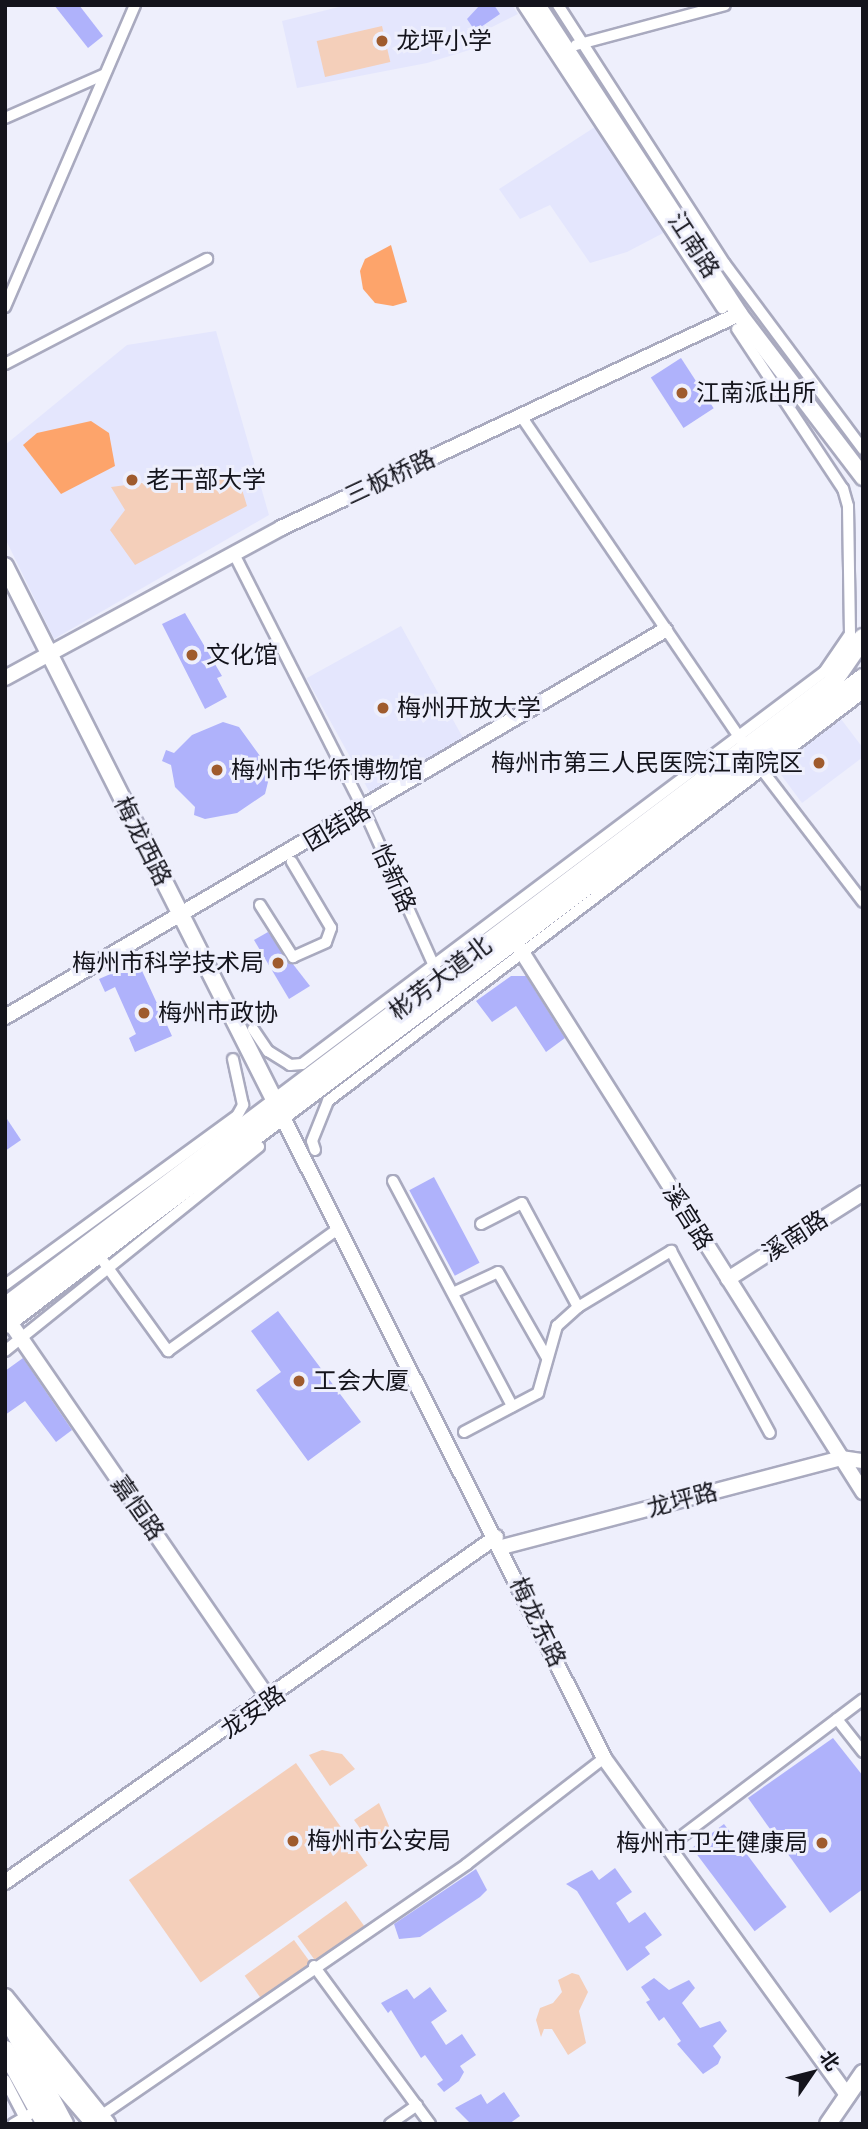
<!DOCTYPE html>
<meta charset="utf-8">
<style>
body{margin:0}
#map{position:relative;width:868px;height:2129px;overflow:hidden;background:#eeeffc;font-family:"Space Grotesk","Noto Sans SC",sans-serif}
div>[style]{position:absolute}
.built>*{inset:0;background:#e4e6fd;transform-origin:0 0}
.green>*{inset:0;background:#f4cfba;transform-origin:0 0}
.water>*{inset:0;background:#fda46b}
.building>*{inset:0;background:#afb2fb;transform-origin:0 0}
.roads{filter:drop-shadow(2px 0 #a9aabf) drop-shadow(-2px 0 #a9aabf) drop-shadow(0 2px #a9aabf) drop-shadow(0 -2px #a9aabf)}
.minor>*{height:10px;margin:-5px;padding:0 5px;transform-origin:5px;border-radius:5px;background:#fff}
.tertiary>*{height:14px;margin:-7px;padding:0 7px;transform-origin:7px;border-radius:7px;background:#fff}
.secondary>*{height:16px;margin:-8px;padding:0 8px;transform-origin:8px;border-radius:8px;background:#fff}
.primary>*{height:18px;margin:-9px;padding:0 9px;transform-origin:9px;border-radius:9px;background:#fff}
.dots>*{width:19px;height:19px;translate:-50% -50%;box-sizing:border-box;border:4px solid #eeeffc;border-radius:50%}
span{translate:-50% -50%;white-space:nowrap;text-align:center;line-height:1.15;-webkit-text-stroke:6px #eeeffc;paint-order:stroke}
.poi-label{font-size:24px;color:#14141c}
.left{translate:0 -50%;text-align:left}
.right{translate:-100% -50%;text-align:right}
.street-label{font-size:24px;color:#14141c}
.frame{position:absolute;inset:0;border:7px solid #14141c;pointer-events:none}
.north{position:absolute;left:777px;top:2038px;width:70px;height:70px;-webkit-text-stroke:5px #eeeffc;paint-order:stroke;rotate:55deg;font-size:19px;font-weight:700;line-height:28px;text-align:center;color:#14141c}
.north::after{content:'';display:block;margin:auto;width:24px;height:32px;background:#14141c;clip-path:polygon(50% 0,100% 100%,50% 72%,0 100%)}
</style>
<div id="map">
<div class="built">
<i style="clip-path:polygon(347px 5px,512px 5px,518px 14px,478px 34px,479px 47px,427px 63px,297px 88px,282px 21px)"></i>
<i style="clip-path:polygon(598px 125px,669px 230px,627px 252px,590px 263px,550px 205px,520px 219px,499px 189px)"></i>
<i style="clip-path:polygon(216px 331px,269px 515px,54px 639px,5px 538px,5px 445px,127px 345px)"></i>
<i style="left:401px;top:626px;width:130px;height:108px;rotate:61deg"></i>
<i style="clip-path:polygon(841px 719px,863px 748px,863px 757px,802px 803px,776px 768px)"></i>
</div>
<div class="green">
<i style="left:382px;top:26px;width:37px;height:67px;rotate:77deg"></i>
<i style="clip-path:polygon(186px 470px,240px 483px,247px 506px,135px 565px,110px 530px,125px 510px,111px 487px,157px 481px)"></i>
<i style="clip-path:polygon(322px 1750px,342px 1754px,355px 1769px,330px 1786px,309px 1755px)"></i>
<i style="left:296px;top:1763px;width:125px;height:204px;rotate:55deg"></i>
<i style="clip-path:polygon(379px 1803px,389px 1826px,376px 1850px,354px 1820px)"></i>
<i style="left:346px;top:1901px;width:31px;height:60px;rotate:54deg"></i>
<i style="left:294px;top:1940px;width:31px;height:61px;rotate:54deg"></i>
<i style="clip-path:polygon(572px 1973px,579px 1975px,588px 1992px,579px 2011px,586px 2043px,568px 2055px,552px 2029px,544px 2029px,541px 2037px,536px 2020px,540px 2008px,553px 2003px,562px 1992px,558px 1980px)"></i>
</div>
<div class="water">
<i style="clip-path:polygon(391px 245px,407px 302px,393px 306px,375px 303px,363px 289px,360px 271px,365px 259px)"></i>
<i style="clip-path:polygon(91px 421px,109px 433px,115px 466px,61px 494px,23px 445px,37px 433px)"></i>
</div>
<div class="building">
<i style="clip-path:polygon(54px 5px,79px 5px,103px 36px,88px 48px)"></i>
<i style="clip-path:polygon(480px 5px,494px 5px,500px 14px,475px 31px,467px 19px)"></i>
<i style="left:681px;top:358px;width:60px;height:36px;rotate:57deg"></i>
<i style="clip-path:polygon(185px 613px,222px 676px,217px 678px,227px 697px,205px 709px,162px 624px)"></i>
<i style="clip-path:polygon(223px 722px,239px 727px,260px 756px,268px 782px,265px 794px,237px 813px,205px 819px,194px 815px,195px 807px,175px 787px,171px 765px,162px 761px,166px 750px,174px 753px,192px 735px)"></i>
<i style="clip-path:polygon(268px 932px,310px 986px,289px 999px,254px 940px)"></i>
<i style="clip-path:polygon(138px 962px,172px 1036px,135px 1052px,129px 1038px,136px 1034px,115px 987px,105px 992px,99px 979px)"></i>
<i style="clip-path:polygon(511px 976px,526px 976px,565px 1038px,546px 1052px,516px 1006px,492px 1022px,476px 1001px)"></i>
<i style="clip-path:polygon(5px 1116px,21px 1140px,5px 1151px)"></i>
<i style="left:434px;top:1177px;width:97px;height:28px;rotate:62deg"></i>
<i style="clip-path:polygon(278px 1311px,361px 1422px,308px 1461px,256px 1390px,281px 1372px,251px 1331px)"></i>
<i style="clip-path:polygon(23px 1358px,72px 1430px,56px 1442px,25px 1401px,5px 1415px,5px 1371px)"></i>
<i style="clip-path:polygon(833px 1738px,863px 1776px,863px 1889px,830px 1913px,748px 1798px)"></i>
<i style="left:724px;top:1824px;width:104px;height:40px;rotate:53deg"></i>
<i style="clip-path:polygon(615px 1868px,632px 1892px,616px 1903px,629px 1923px,645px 1912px,662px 1935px,645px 1947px,650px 1954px,627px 1971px,577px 1891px,566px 1884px,592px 1870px,599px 1880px)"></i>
<i style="clip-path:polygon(476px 1869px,487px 1890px,480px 1897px,420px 1937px,399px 1939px,394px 1924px)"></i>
<i style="clip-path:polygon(654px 1978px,669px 1990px,689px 1980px,695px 1988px,682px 2003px,700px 2028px,720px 2021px,727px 2031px,713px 2046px,721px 2057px,718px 2064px,703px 2074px,677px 2044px,681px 2041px,664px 2017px,659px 2021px,646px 2002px,650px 2000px,641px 1987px)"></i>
<i style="clip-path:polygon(430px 1987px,447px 2011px,431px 2022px,446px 2045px,462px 2034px,476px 2055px,460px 2066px,464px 2072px,459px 2081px,444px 2092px,437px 2084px,443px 2080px,425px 2055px,421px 2058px,391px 2010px,388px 2013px,381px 2003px,407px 1989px,414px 1999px)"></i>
<i style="clip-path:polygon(504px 2092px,520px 2116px,509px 2124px,471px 2124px,455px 2108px,481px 2094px,487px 2104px)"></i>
</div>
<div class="roads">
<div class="minor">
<i style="left:523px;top:5px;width:363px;rotate:56.7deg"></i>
<i style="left:558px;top:5px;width:308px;rotate:57.2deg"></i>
<i style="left:725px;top:264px;width:231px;rotate:53.3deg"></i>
<i style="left:576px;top:45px;width:154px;rotate:-15deg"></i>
<i style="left:5px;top:118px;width:107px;rotate:-23.7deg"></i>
<i style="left:5px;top:307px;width:329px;rotate:-66.7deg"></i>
<i style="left:5px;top:364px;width:228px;rotate:-27.5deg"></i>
<i style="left:521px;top:416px;width:393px;rotate:55.8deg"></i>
<i style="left:234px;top:554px;width:287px;rotate:63.1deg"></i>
<i style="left:364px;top:810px;width:175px;rotate:65.8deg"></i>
<i style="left:759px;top:766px;width:171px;rotate:52.6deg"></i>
<i style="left:260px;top:905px;width:62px;rotate:57.6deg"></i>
<i style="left:293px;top:957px;width:36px;rotate:-24deg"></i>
<i style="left:326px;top:942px;width:15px;rotate:-70deg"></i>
<i style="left:331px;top:928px;width:77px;rotate:-120.6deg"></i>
<i style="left:253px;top:1029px;width:27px;rotate:56deg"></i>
<i style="left:268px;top:1051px;width:26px;rotate:32deg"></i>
<i style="left:290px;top:1065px;width:12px;rotate:-5deg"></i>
<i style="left:302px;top:1064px;width:653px;rotate:-36.91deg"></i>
<i style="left:824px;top:672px;width:46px;rotate:-55.6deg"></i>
<i style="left:850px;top:634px;width:128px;rotate:-90.9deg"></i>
<i style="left:848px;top:506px;width:18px;rotate:-106deg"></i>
<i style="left:843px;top:489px;width:192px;rotate:-123.5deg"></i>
<i style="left:315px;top:1150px;width:9px;rotate:-108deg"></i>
<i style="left:312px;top:1141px;width:43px;rotate:-68.2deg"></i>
<i style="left:328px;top:1101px;width:673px;rotate:-37.33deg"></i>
<i style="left:393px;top:1181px;width:255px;rotate:62.1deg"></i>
<i style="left:98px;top:1254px;width:120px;rotate:54.2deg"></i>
<i style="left:168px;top:1351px;width:211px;rotate:-35.7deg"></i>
<i style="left:5px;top:1285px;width:287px;rotate:-36.1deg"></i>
<i style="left:237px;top:1116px;width:13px;rotate:-61deg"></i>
<i style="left:243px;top:1105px;width:47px;rotate:-102.3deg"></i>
<i style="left:455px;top:1292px;width:47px;rotate:-24.9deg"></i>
<i style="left:498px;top:1272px;width:99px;rotate:60.3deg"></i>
<i style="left:578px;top:1307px;width:109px;rotate:-31.1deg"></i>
<i style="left:671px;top:1251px;width:207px;rotate:61.5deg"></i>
<i style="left:5px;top:1351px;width:326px;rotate:-38.8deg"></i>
<i style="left:464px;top:1432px;width:84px;rotate:-27.8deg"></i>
<i style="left:538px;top:1393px;width:70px;rotate:-74.2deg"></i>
<i style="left:557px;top:1326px;width:28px;rotate:-42deg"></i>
<i style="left:578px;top:1307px;width:118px;rotate:-118.3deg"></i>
<i style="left:522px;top:1203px;width:46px;rotate:152.9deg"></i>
<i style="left:837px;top:1719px;width:42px;rotate:51.8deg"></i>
<i style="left:665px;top:1849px;width:248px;rotate:-37.1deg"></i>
<i style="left:314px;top:1966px;width:196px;rotate:53.7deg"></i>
<i style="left:5px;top:2080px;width:50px;rotate:62.4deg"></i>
<i style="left:102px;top:2115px;width:443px;rotate:-34.5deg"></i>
<i style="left:467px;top:1864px;width:173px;rotate:-37.7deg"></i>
<i style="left:13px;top:2124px;width:20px;rotate:-30deg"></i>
<i style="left:390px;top:2124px;width:33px;rotate:-35deg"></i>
</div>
<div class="tertiary">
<i style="left:5px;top:678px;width:314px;rotate:-28.5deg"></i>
<i style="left:281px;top:528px;width:506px;rotate:-25.04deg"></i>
<i style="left:515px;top:941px;width:652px;rotate:57.72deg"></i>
<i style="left:5px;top:1017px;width:765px;rotate:-30.39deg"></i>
<i style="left:282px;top:1116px;width:718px;rotate:63.36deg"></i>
<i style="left:604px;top:1758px;width:417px;rotate:54.2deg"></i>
<i style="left:728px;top:1279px;width:160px;rotate:-32.5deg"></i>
<i style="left:5px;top:1315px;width:467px;rotate:55.5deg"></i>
<i style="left:502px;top:1547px;width:350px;rotate:-14.7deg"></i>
<i style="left:841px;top:1458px;width:22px;rotate:8deg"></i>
<i style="left:5px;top:1882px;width:600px;rotate:-35.09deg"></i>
</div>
<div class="secondary">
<i style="left:537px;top:5px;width:369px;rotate:56.8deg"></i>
<i style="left:739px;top:314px;width:205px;rotate:52.7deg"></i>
<i style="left:5px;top:566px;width:613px;rotate:63.23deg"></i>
<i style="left:5px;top:1997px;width:163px;rotate:51.2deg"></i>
<i style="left:828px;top:2124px;width:62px;rotate:-55.5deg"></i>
</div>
<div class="primary">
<i style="left:5px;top:1307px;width:1036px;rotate:-37.04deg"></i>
<i style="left:832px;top:683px;width:55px;rotate:-55.4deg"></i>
<i style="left:5px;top:1324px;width:1074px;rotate:-36.98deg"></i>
<i style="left:5px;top:2013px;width:126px;rotate:62deg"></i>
<i style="left:13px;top:2028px;width:127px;rotate:49.2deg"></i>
<i style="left:5px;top:2050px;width:85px;rotate:61deg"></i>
</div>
</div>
<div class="dots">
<i style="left:382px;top:41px;background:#9f5b2d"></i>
<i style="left:682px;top:393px;background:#9f5b2d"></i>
<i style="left:132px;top:480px;background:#9f5b2d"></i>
<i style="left:192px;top:655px;background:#9f5b2d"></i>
<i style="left:383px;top:708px;background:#9f5b2d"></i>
<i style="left:819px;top:763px;background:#9f5b2d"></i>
<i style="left:217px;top:770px;background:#9f5b2d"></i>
<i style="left:278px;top:963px;background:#9f5b2d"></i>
<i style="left:144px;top:1013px;background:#9f5b2d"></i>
<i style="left:299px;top:1381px;background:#9f5b2d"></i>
<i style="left:293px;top:1841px;background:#9f5b2d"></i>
<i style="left:822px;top:1843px;background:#9f5b2d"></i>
</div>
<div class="poi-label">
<span class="left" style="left:396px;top:41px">龙坪小学</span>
<span class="left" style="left:696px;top:393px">江南派出所</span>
<span class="left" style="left:146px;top:480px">老干部大学</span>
<span class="left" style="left:206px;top:655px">文化馆</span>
<span class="left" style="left:397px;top:708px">梅州开放大学</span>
<span class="right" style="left:803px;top:763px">梅州市第三人民医院江南院区</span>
<span class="left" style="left:231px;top:770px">梅州市华侨博物馆</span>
<span class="right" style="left:264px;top:963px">梅州市科学技术局</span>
<span class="left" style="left:158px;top:1013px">梅州市政协</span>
<span class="left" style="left:313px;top:1381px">工会大厦</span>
<span class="left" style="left:307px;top:1841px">梅州市公安局</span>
<span class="right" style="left:808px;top:1843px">梅州市卫生健康局</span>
</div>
<div class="street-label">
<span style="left:694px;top:245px;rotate:57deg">江南路</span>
<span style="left:390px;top:477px;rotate:-25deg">三板桥路</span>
<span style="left:337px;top:826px;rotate:-30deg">团结路</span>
<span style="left:143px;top:841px;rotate:63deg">梅龙西路</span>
<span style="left:394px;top:878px;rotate:66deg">怡新路</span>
<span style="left:440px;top:978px;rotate:-37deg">彬芳大道北</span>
<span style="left:688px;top:1217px;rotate:58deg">溪宫路</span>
<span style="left:795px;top:1236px;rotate:-33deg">溪南路</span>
<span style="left:682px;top:1500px;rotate:-15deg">龙坪路</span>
<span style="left:138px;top:1508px;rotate:55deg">嘉恒路</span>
<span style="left:538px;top:1622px;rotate:64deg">梅龙东路</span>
<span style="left:253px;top:1712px;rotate:-35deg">龙安路</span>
</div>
<div class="frame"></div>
<div class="north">北</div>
</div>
